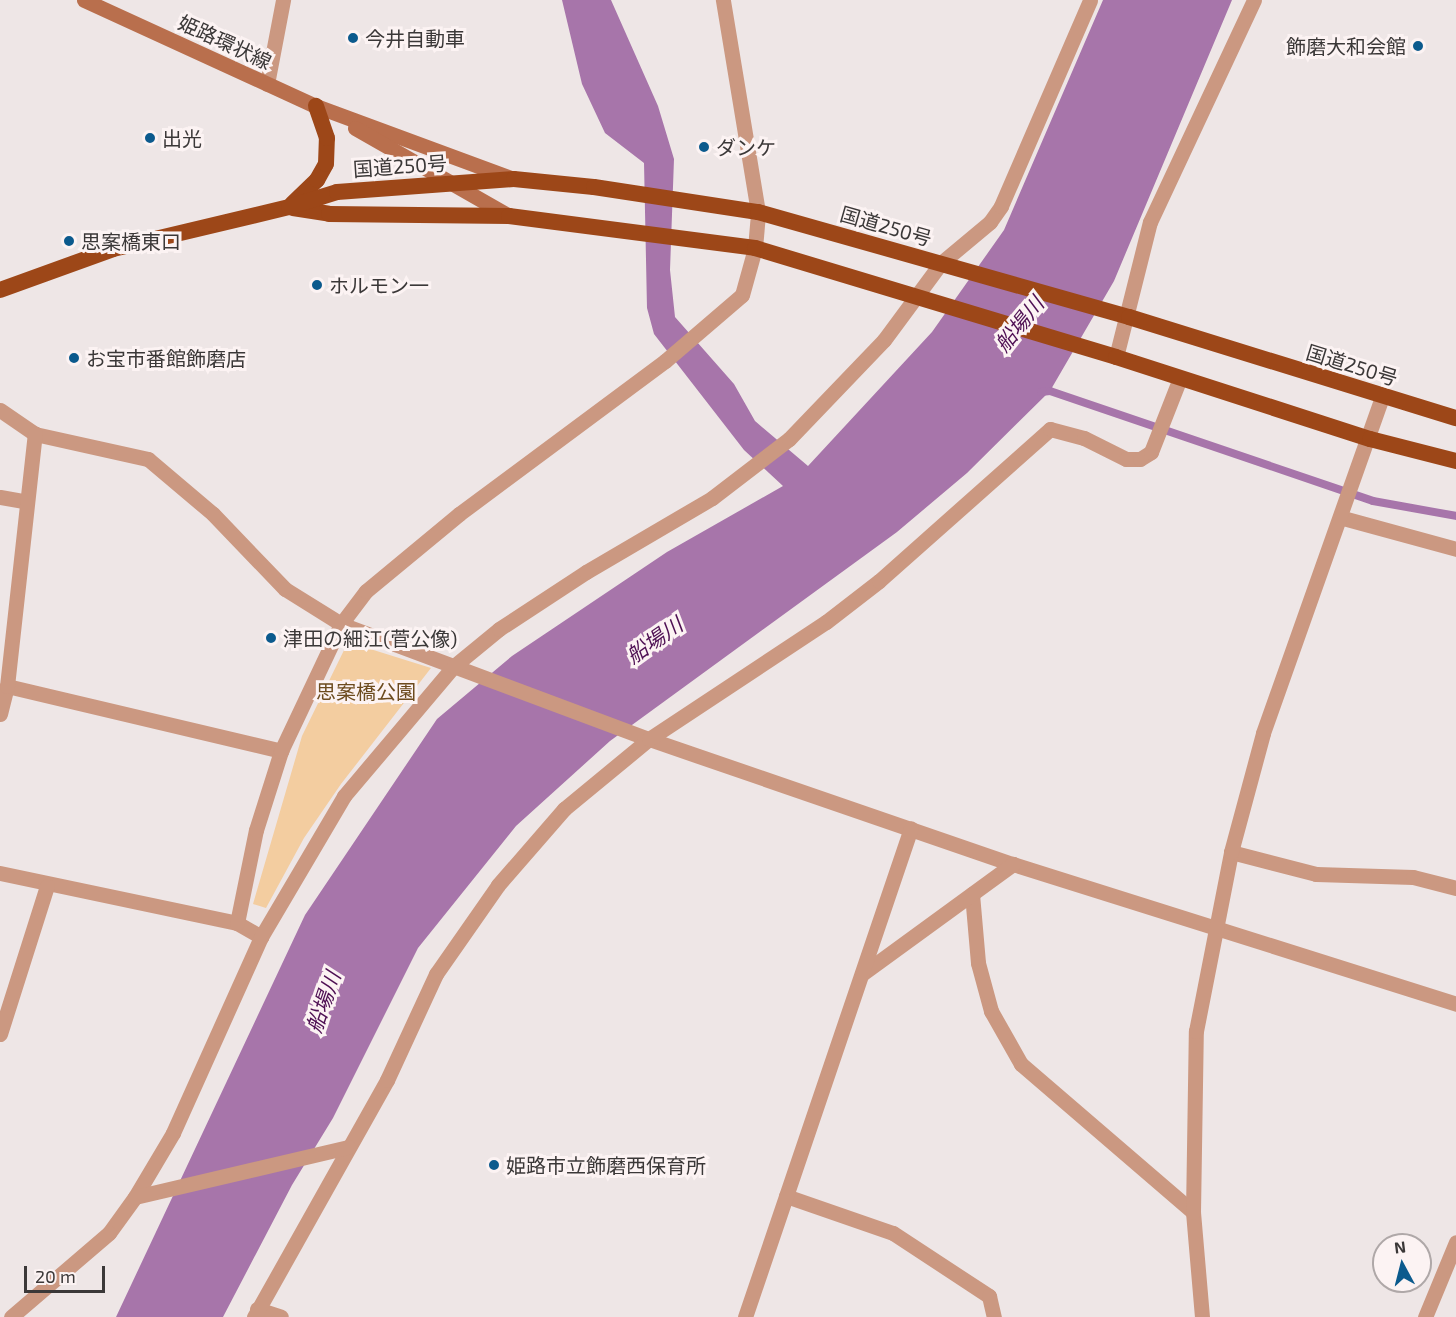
<!DOCTYPE html>
<meta charset="utf-8">
<style>
body{margin:0}
#map{position:relative;width:1456px;height:1317px;overflow:hidden;background:#eee6e6;font-family:"Exo 2","Noto Sans JP",sans-serif}
div>[style]{position:absolute}
.green>*{inset:0;background:#f3cda0}
.water>*{inset:0;background:#a775aa}
.stream>*{height:8px;margin:-4px;padding:0 4px;transform-origin:4px;border-radius:4px;background:#a775aa}
.minor>*{height:15px;margin:-7.5px;padding:0 7.5px;transform-origin:7.5px;border-radius:7.5px;background:#cb9881}
.tertiary>*{height:15px;margin:-7.5px;padding:0 7.5px;transform-origin:7.5px;border-radius:7.5px;background:#cb9881}
.secondary>*{height:15px;margin:-7.5px;padding:0 7.5px;transform-origin:7.5px;border-radius:7.5px;background:#b96f4d}
.trunk>*{height:16px;margin:-8px;padding:0 8px;transform-origin:8px;border-radius:8px;background:#9d4718}
.dots>*{width:16px;height:16px;translate:-50% -50%;box-sizing:border-box;border:3px solid #fcf3f3;border-radius:50%}
span{translate:-50% -50%;white-space:nowrap;text-align:center;line-height:1.15;-webkit-text-stroke:6px #fcf3f3;paint-order:stroke}
.poi-label{font-size:20px;color:#3b3838}
.left{translate:0 -50%;text-align:left}
.right{translate:-100% -50%;text-align:right}
.street-label{font-size:20px;color:#3b3838}
.park-label{font-size:20px;color:#6c4b1e}
.water-label{font-size:21px;color:#4e0f53;font-style:italic}
.north{position:absolute;left:1372px;top:1233px;width:60px;height:60px;box-sizing:border-box;background:#fcf3f3;border:2px solid #afa8a8;border-radius:50%;rotate:353deg;font-size:16px;font-weight:700;line-height:24px;text-align:center;color:#3b3838}
.north::after{content:'';display:block;margin:auto;width:21px;height:27px;background:#0b5a8d;clip-path:polygon(50% 0,100% 100%,50% 72%,0 100%)}
.scale{position:absolute;left:24px;top:1266px;width:81px;height:27px;box-sizing:border-box;border:3px solid #3b3838;border-top:0;padding-left:8px;font-size:18px;line-height:21px;white-space:nowrap;color:#3b3838;-webkit-text-stroke:4px #fcf3f3;paint-order:stroke}
</style>
<div id="map">
<div class="green">
<i style="clip-path:polygon(348px 642px,431px 668px,341px 784px,304px 838px,266px 908px,253px 904px,302px 736px)"></i>
</div>
<div class="water">
<i style="clip-path:polygon(562px 0,611px 0,658px 106px,674px 159px,670px 270px,675px 317px,734px 384px,755px 421px,808px 466px,932px 332px,1004px 230px,1103px 0,1232px 0,1114px 281px,1050px 391px,967px 473px,897px 532px,610px 741px,516px 826px,418px 948px,333px 1118px,292px 1185px,223px 1317px,116px 1317px,305px 915px,437px 719px,512px 656px,667px 552px,783px 486px,744px 450px,654px 334px,647px 308px,644px 163px,605px 133px,582px 84px)"></i>
</div>
<div class="stream">
<i style="left:1041px;top:392px;width:9px;rotate:-6deg"></i>
<i style="left:1050px;top:391px;width:341px;rotate:18.8deg"></i>
<i style="left:1373px;top:501px;width:84px;rotate:10.2deg"></i>
</div>
<div class="minor">
<i style="left:267px;top:84px;width:86px;rotate:-79.2deg"></i>
<i style="left:1116px;top:357px;width:139px;rotate:-75.9deg"></i>
<i style="left:1150px;top:222px;width:245px;rotate:-64.9deg"></i>
<i style="left:0;top:410px;width:42px;rotate:34.4deg"></i>
<i style="left:35px;top:434px;width:116px;rotate:12.5deg"></i>
<i style="left:148px;top:459px;width:85px;rotate:40.2deg"></i>
<i style="left:213px;top:514px;width:104px;rotate:46.2deg"></i>
<i style="left:285px;top:589px;width:66px;rotate:32deg"></i>
<i style="left:341px;top:624px;width:329px;rotate:20.5deg"></i>
<i style="left:649px;top:739px;width:385px;rotate:19deg"></i>
<i style="left:1013px;top:864px;width:465px;rotate:17.5deg"></i>
<i style="left:0;top:497px;width:27px;rotate:10deg"></i>
<i style="left:1343px;top:518px;width:117px;rotate:15.3deg"></i>
<i style="left:7px;top:686px;width:282px;rotate:13.3deg"></i>
<i style="left:0;top:714px;width:29px;rotate:-76deg"></i>
<i style="left:7px;top:686px;width:254px;rotate:-83.7deg"></i>
<i style="left:1231px;top:852px;width:88px;rotate:14.5deg"></i>
<i style="left:1316px;top:874px;width:97px;rotate:1.8deg"></i>
<i style="left:1413px;top:877px;width:44px;rotate:14.3deg"></i>
<i style="left:0;top:873px;width:242px;rotate:11.9deg"></i>
<i style="left:237px;top:923px;width:28px;rotate:30deg"></i>
<i style="left:261px;top:937px;width:215px;rotate:114.2deg"></i>
<i style="left:173px;top:1133px;width:74px;rotate:120.7deg"></i>
<i style="left:135px;top:1197px;width:44px;rotate:125.8deg"></i>
<i style="left:109px;top:1233px;width:129px;rotate:139.4deg"></i>
<i style="left:972px;top:894px;width:69px;rotate:85deg"></i>
<i style="left:978px;top:963px;width:50px;rotate:74.8deg"></i>
<i style="left:991px;top:1011px;width:61px;rotate:60.5deg"></i>
<i style="left:1021px;top:1064px;width:227px;rotate:40.7deg"></i>
<i style="left:237px;top:923px;width:95px;rotate:-78.5deg"></i>
<i style="left:256px;top:830px;width:83px;rotate:-72.4deg"></i>
<i style="left:281px;top:751px;width:140px;rotate:-64.7deg"></i>
<i style="left:341px;top:624px;width:41px;rotate:-52.9deg"></i>
<i style="left:366px;top:591px;width:121px;rotate:-39.6deg"></i>
<i style="left:459px;top:514px;width:257px;rotate:-36.6deg"></i>
<i style="left:665px;top:361px;width:101px;rotate:-40.6deg"></i>
<i style="left:742px;top:295px;width:49px;rotate:-74.5deg"></i>
<i style="left:755px;top:248px;width:36px;rotate:-85deg"></i>
<i style="left:758px;top:212px;width:215px;rotate:-99.4deg"></i>
<i style="left:261px;top:937px;width:164px;rotate:-59.5deg"></i>
<i style="left:344px;top:796px;width:170px;rotate:-49.8deg"></i>
<i style="left:454px;top:666px;width:58px;rotate:-39.4deg"></i>
<i style="left:499px;top:629px;width:104px;rotate:-33.2deg"></i>
<i style="left:586px;top:572px;width:146px;rotate:-30.4deg"></i>
<i style="left:712px;top:498px;width:97px;rotate:-37.5deg"></i>
<i style="left:789px;top:439px;width:137px;rotate:-46.2deg"></i>
<i style="left:884px;top:340px;width:96px;rotate:-53.5deg"></i>
<i style="left:941px;top:263px;width:64px;rotate:-39.9deg"></i>
<i style="left:990px;top:222px;width:19px;rotate:-55deg"></i>
<i style="left:1001px;top:206px;width:224px;rotate:-66.6deg"></i>
<i style="left:862px;top:974px;width:187px;rotate:-36.1deg"></i>
<i style="left:0;top:1034px;width:155px;rotate:-72.4deg"></i>
<i style="left:786px;top:1196px;width:113px;rotate:19.1deg"></i>
<i style="left:893px;top:1233px;width:115px;rotate:33.3deg"></i>
<i style="left:989px;top:1296px;width:22px;rotate:77deg"></i>
<i style="left:257px;top:1309px;width:25px;rotate:18deg"></i>
<i style="left:254px;top:1317px;width:272px;rotate:-60.7deg"></i>
<i style="left:387px;top:1080px;width:117px;rotate:-65.2deg"></i>
<i style="left:436px;top:974px;width:108px;rotate:-55.1deg"></i>
<i style="left:498px;top:885px;width:101px;rotate:-49deg"></i>
<i style="left:564px;top:809px;width:110px;rotate:-39.5deg"></i>
<i style="left:649px;top:739px;width:212px;rotate:-33.5deg"></i>
<i style="left:826px;top:622px;width:67px;rotate:-37.7deg"></i>
<i style="left:879px;top:581px;width:229px;rotate:-41.6deg"></i>
<i style="left:1050px;top:429px;width:35px;rotate:15deg"></i>
<i style="left:1084px;top:438px;width:47px;rotate:26.6deg"></i>
<i style="left:1126px;top:459px;width:14px"></i>
<i style="left:1140px;top:459px;width:13px;rotate:-32deg"></i>
<i style="left:1151px;top:452px;width:79px;rotate:-68.6deg"></i>
<i style="left:745px;top:1317px;width:516px;rotate:-71.25deg"></i>
<i style="left:1202px;top:1317px;width:105px;rotate:-94.9deg"></i>
<i style="left:1193px;top:1212px;width:181px;rotate:-89.1deg"></i>
<i style="left:1196px;top:1031px;width:182px;rotate:-78.9deg"></i>
<i style="left:1231px;top:852px;width:123px;rotate:-74.9deg"></i>
<i style="left:1263px;top:733px;width:356px;rotate:-70.5deg"></i>
<i style="left:1425px;top:1317px;width:81px;rotate:-67.5deg"></i>
</div>
<div class="tertiary">
<i style="left:135px;top:1197px;width:219px;rotate:-13.2deg"></i>
</div>
<div class="secondary">
<i style="left:84px;top:0;width:255px;rotate:24.6deg"></i>
<i style="left:316px;top:106px;width:210px;rotate:20.3deg"></i>
<i style="left:355px;top:128px;width:177px;rotate:29.7deg"></i>
</div>
<div class="trunk">
<i style="left:292px;top:204px;width:35px;rotate:-44deg"></i>
<i style="left:317px;top:180px;width:18px;rotate:-61deg"></i>
<i style="left:326px;top:164px;width:26px;rotate:-88deg"></i>
<i style="left:327px;top:138px;width:34px;rotate:-109deg"></i>
<i style="left:293px;top:208px;width:36px;rotate:9deg"></i>
<i style="left:329px;top:214px;width:180px;rotate:0.6deg"></i>
<i style="left:509px;top:216px;width:248px;rotate:7.4deg"></i>
<i style="left:755px;top:248px;width:377px;rotate:16.8deg"></i>
<i style="left:1116px;top:357px;width:267px;rotate:17.9deg"></i>
<i style="left:1370px;top:439px;width:89px;rotate:14.3deg"></i>
<i style="left:0;top:290px;width:120px;rotate:-19.9deg"></i>
<i style="left:113px;top:249px;width:181px;rotate:-13.4deg"></i>
<i style="left:289px;top:207px;width:50px;rotate:-17.4deg"></i>
<i style="left:337px;top:192px;width:177px;rotate:-4.2deg"></i>
<i style="left:514px;top:179px;width:80px;rotate:5.7deg"></i>
<i style="left:594px;top:187px;width:166px;rotate:8.7deg"></i>
<i style="left:758px;top:212px;width:386px;rotate:15.8deg"></i>
<i style="left:1129px;top:317px;width:342px;rotate:17.2deg"></i>
</div>
<div class="dots">
<i style="left:353px;top:38px;background:#0b5a8d"></i>
<i style="left:1418px;top:46px;background:#0b5a8d"></i>
<i style="left:150px;top:138px;background:#0b5a8d"></i>
<i style="left:704px;top:147px;background:#0b5a8d"></i>
<i style="left:69px;top:241px;background:#0b5a8d"></i>
<i style="left:317px;top:285px;background:#0b5a8d"></i>
<i style="left:74px;top:358px;background:#0b5a8d"></i>
<i style="left:271px;top:638px;background:#0b5a8d"></i>
<i style="left:494px;top:1165px;background:#0b5a8d"></i>
</div>
<div class="poi-label">
<span class="left" style="left:365px;top:38px">今井自動車</span>
<span class="right" style="left:1406px;top:46px">飾磨大和会館</span>
<span class="left" style="left:162px;top:138px">出光</span>
<span class="left" style="left:716px;top:147px">ダンケ</span>
<span class="left" style="left:81px;top:241px">思案橋東口</span>
<span class="left" style="left:329px;top:285px">ホルモン一</span>
<span class="left" style="left:86px;top:358px">お宝市番館飾磨店</span>
<span class="left" style="left:283px;top:638px">津田の細江(菅公像)</span>
<span class="left" style="left:506px;top:1165px">姫路市立飾磨西保育所</span>
</div>
<div class="street-label">
<span style="left:225px;top:42px;rotate:25deg">姫路環状線</span>
<span style="left:400px;top:166px;rotate:-4deg">国道250号</span>
<span style="left:886px;top:226px;rotate:16deg">国道250号</span>
<span style="left:1352px;top:365px;rotate:17deg">国道250号</span>
</div>
<div class="park-label">
<span style="left:366px;top:691px">思案橋公園</span>
</div>
<div class="water-label">
<span style="left:1019px;top:324px;rotate:-51deg">船場川</span>
<span style="left:654px;top:640px;rotate:-35deg">船場川</span>
<span style="left:323px;top:1002px;rotate:-71deg">船場川</span>
</div>
<div class="north">N</div>
<div class="scale">20 m</div>
</div>
